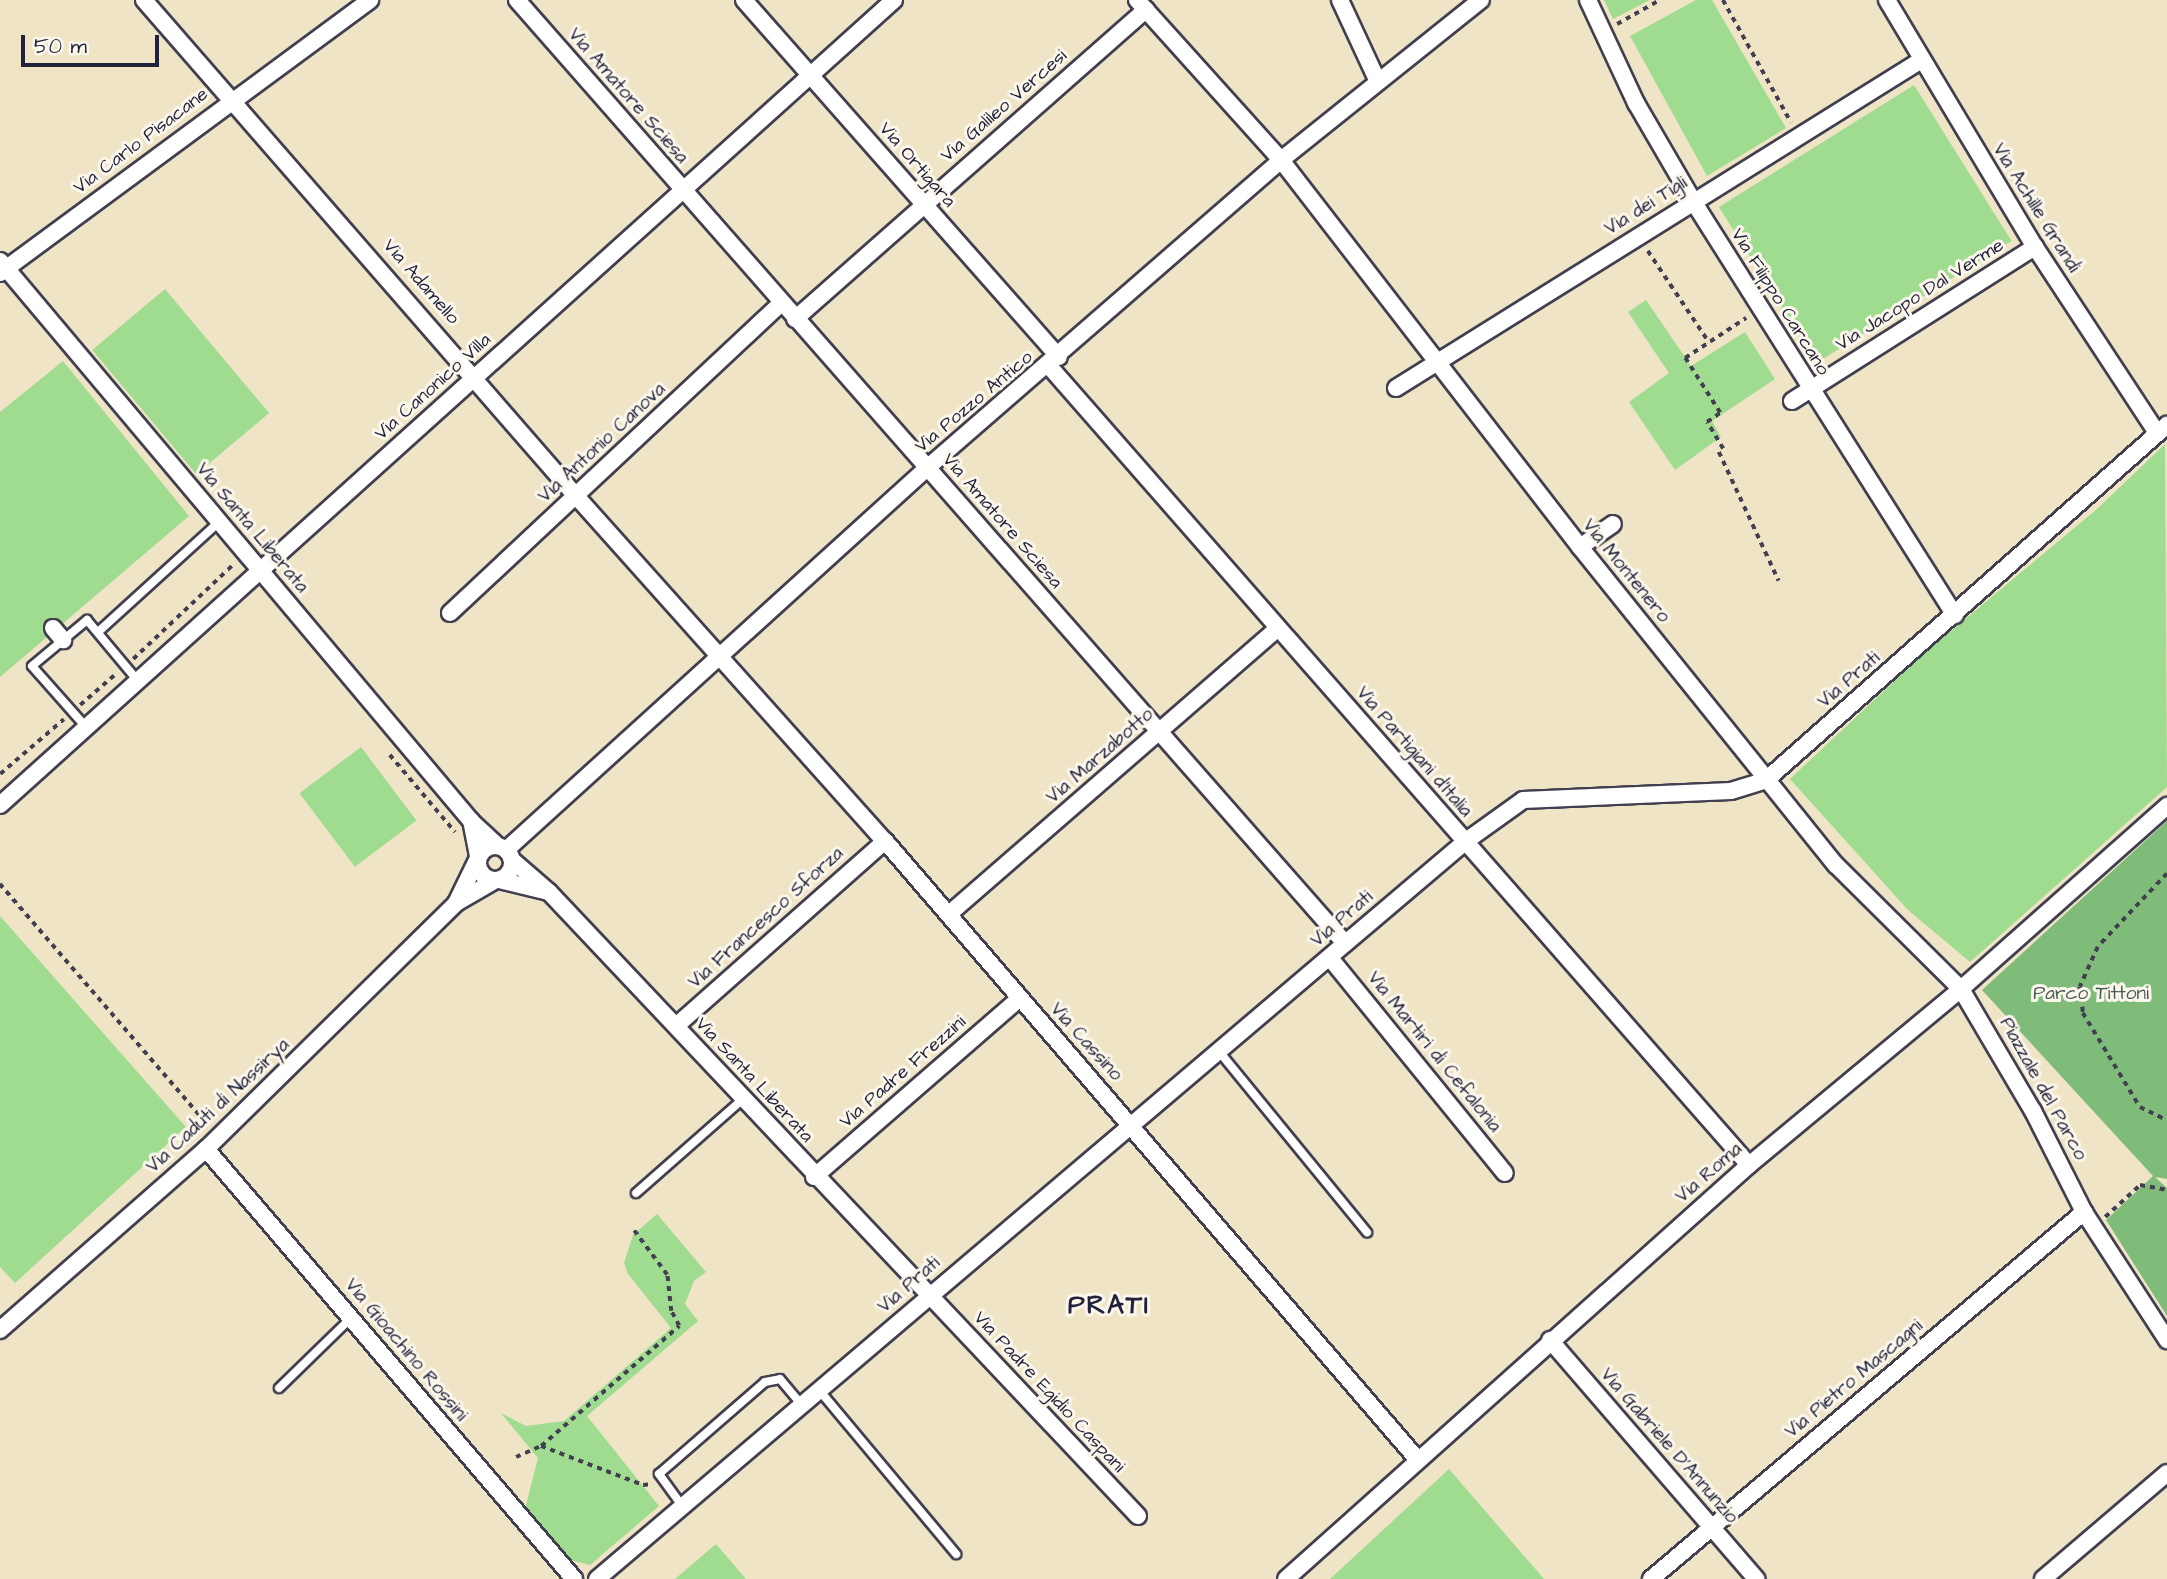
<!DOCTYPE html>
<style>
body{margin:0}
#map{position:relative;width:2167px;height:1579px;overflow:hidden;background:#f0e4c7;font-family:"Architects Daughter",sans-serif}
div>[style]{position:absolute}
.green>*{inset:0;background:#9fdc90;transform-origin:0 0}
.forest>*{inset:0;background:#7fbc7a}
.path>*{height:3.5px;margin-top:-1.75px;transform-origin:0;background:repeating-linear-gradient(90deg,#413f50 0 5px,transparent 0 10px)}
.roads{filter:drop-shadow(2px 0 #413f50) drop-shadow(-2px 0 #413f50) drop-shadow(0 2px #413f50) drop-shadow(0 -2px #413f50)}
.lane>*{height:8px;margin:-4px;padding:0 4px;transform-origin:4px;border-radius:4px;background:#fff}
.street>*{height:16px;margin:-8px;padding:0 8px;transform-origin:8px;border-radius:8px;background:#fff}
.street>.ring{margin:-8px;padding:0;box-sizing:content-box;background:none;border:16px solid #fff;border-radius:50%}
span{translate:-50% -50%;white-space:nowrap;text-align:center;line-height:1.15;-webkit-text-stroke:6px #fbf7ec;paint-order:stroke}
.street-label{font-size:19px;color:#22223b}
.park-label{font-size:19px;color:#485a54}
.district-label{font-size:26px;color:#22223b;font-weight:700;letter-spacing:2px}
.scale{position:absolute;left:21px;top:35px;width:138px;height:32px;box-sizing:border-box;border:4px solid #22223b;border-top:0;padding-left:9px;font-size:21px;line-height:24px;white-space:nowrap;color:#22223b;-webkit-text-stroke:5px #fbf7ec;paint-order:stroke}
</style>
<div id="map">
<div class="green">
<i style="clip-path:polygon(1604px 0,1650px 0,1613px 19px)"></i>
<i style="clip-path:polygon(1696px 0,1712px 0,1786px 128px,1707px 176px,1630px 36px)"></i>
<i style="left:1914px;top:85px;width:184px;height:230px;rotate:58deg"></i>
<i style="left:165px;top:289px;width:162px;height:95px;rotate:50deg"></i>
<i style="clip-path:polygon(1646px 300px,1691px 366px,1745px 332px,1775px 379px,1712px 421px,1721px 437px,1675px 470px,1629px 402px,1669px 373px,1628px 312px)"></i>
<i style="clip-path:polygon(63px 361px,189px 516px,0 677px,0 412px)"></i>
<i style="clip-path:polygon(2165px 444px,2167px 787px,1970px 962px,1908px 910px,1790px 779px,1921px 656px,2097px 509px)"></i>
<i style="left:361px;top:747px;width:92px;height:77px;rotate:53deg"></i>
<i style="clip-path:polygon(0 916px,186px 1127px,15px 1283px,0 1267px)"></i>
<i style="clip-path:polygon(657px 1214px,706px 1272px,694px 1281px,685px 1304px,698px 1321px,587px 1416px,659px 1506px,590px 1565px,562px 1558px,524px 1513px,538px 1458px,501px 1413px,526px 1426px,564px 1421px,671px 1328px,628px 1274px,624px 1263px,633px 1235px)"></i>
<i style="clip-path:polygon(1449px 1469px,1544px 1579px,1330px 1579px)"></i>
<i style="clip-path:polygon(716px 1544px,746px 1579px,675px 1579px)"></i>
</div>
<div class="forest">
<i style="clip-path:polygon(2167px 821px,2167px 1179px,2155px 1177px,2167px 1188px,2167px 1316px,2106px 1220px,2153px 1176px,1982px 990px)"></i>
</div>
<div class="path">
<i style="left:1723px;top:0;width:140px;rotate:60.9deg"></i>
<i style="left:1617px;top:24px;width:49px;rotate:-29.2deg"></i>
<i style="left:1648px;top:251px;width:110px;rotate:56.2deg"></i>
<i style="left:1723px;top:449px;width:31px;rotate:-121deg"></i>
<i style="left:1707px;top:422px;width:16px;rotate:-35deg"></i>
<i style="left:1720px;top:413px;width:65px;rotate:-122.5deg"></i>
<i style="left:1685px;top:358px;width:73px;rotate:-33.3deg"></i>
<i style="left:1719px;top:452px;width:142px;rotate:65.1deg"></i>
<i style="left:133px;top:659px;width:140px;rotate:-43.3deg"></i>
<i style="left:80px;top:705px;width:49px;rotate:-40.9deg"></i>
<i style="left:390px;top:755px;width:101px;rotate:49.8deg"></i>
<i style="left:0;top:774px;width:84px;rotate:-40.7deg"></i>
<i style="left:2167px;top:874px;width:100px;rotate:133.4deg"></i>
<i style="left:2098px;top:947px;width:44px;rotate:114.2deg"></i>
<i style="left:2080px;top:987px;width:26px;rotate:83deg"></i>
<i style="left:2083px;top:1013px;width:110px;rotate:58.8deg"></i>
<i style="left:2140px;top:1107px;width:30px;rotate:26deg"></i>
<i style="left:0;top:884px;width:318px;rotate:49.2deg"></i>
<i style="left:2105px;top:1217px;width:47px;rotate:-42.4deg"></i>
<i style="left:2140px;top:1185px;width:27px;rotate:10deg"></i>
<i style="left:541px;top:1446px;width:183px;rotate:-41deg"></i>
<i style="left:679px;top:1326px;width:17px;rotate:-118deg"></i>
<i style="left:671px;top:1311px;width:36px;rotate:-96deg"></i>
<i style="left:667px;top:1275px;width:59px;rotate:-126.7deg"></i>
<i style="left:516px;top:1457px;width:27px;rotate:-24deg"></i>
<i style="left:541px;top:1446px;width:109px;rotate:20.9deg"></i>
<i style="left:643px;top:1485px;width:10px;rotate:-6deg"></i>
</div>
<div class="roads">
<div class="lane">
<i style="left:98px;top:632px;width:164px;rotate:-42.3deg"></i>
<i style="left:86px;top:727px;width:81px;rotate:-131.5deg"></i>
<i style="left:32px;top:666px;width:72px;rotate:-39.9deg"></i>
<i style="left:87px;top:620px;width:80px;rotate:50.1deg"></i>
<i style="left:1217px;top:1049px;width:237px;rotate:50.7deg"></i>
<i style="left:636px;top:1193px;width:141px;rotate:-41.3deg"></i>
<i style="left:279px;top:1388px;width:100px;rotate:-44.2deg"></i>
<i style="left:819px;top:1390px;width:214px;rotate:50.1deg"></i>
<i style="left:683px;top:1507px;width:41px;rotate:-126deg"></i>
<i style="left:659px;top:1474px;width:140px;rotate:-41deg"></i>
<i style="left:765px;top:1382px;width:15px;rotate:-11deg"></i>
<i style="left:780px;top:1379px;width:34px;rotate:50deg"></i>
</div>
<div class="street">
<i style="left:144px;top:0;width:658px;rotate:48.95deg"></i>
<i style="left:576px;top:496px;width:463px;rotate:48.2deg"></i>
<i style="left:885px;top:841px;width:817px;rotate:49.27deg"></i>
<i style="left:517px;top:0;width:1255px;rotate:48.72deg"></i>
<i style="left:744px;top:0;width:476px;rotate:48.6deg"></i>
<i style="left:1137px;top:0;width:215px;rotate:48deg"></i>
<i style="left:1281px;top:160px;width:489px;rotate:52.3deg"></i>
<i style="left:1580px;top:547px;width:408px;rotate:51.2deg"></i>
<i style="left:1836px;top:865px;width:176px;rotate:44.8deg"></i>
<i style="left:1961px;top:989px;width:142px;rotate:59.5deg"></i>
<i style="left:2033px;top:1111px;width:113px;rotate:63.2deg"></i>
<i style="left:2084px;top:1212px;width:153px;rotate:57deg"></i>
<i style="left:1340px;top:0;width:90px;rotate:65.1deg"></i>
<i style="left:1588px;top:0;width:114px;rotate:65deg"></i>
<i style="left:1636px;top:103px;width:113px;rotate:59.8deg"></i>
<i style="left:1693px;top:201px;width:490px;rotate:57.7deg"></i>
<i style="left:1887px;top:0;width:288px;rotate:59.1deg"></i>
<i style="left:2035px;top:247px;width:222px;rotate:56.7deg"></i>
<i style="left:0;top:261px;width:732px;rotate:49.93deg"></i>
<i style="left:0;top:273px;width:460px;rotate:-36.4deg"></i>
<i style="left:795px;top:319px;width:468px;rotate:-41.4deg"></i>
<i style="left:1049px;top:366px;width:1062px;rotate:48.78deg"></i>
<i style="left:1396px;top:388px;width:618px;rotate:-31.97deg"></i>
<i style="left:1792px;top:401px;width:288px;rotate:-32.4deg"></i>
<i style="left:1580px;top:547px;width:40px;rotate:-34.9deg"></i>
<i style="left:450px;top:613px;width:453px;rotate:-43.1deg"></i>
<i style="left:53px;top:628px;width:16px;rotate:50deg"></i>
<i style="left:0;top:805px;width:1203px;rotate:-42deg"></i>
<i class="ring" style="left:478px;top:846px;width:18px;height:18px"></i>
<i style="left:506px;top:850px;width:568px;rotate:-42.22deg"></i>
<i style="left:927px;top:468px;width:469px;rotate:-41deg"></i>
<i style="left:1281px;top:160px;width:256px;rotate:-38.7deg"></i>
<i style="left:478px;top:856px;width:36px;rotate:-101deg"></i>
<i style="left:471px;top:821px;width:37px;rotate:43deg"></i>
<i style="left:477px;top:860px;width:48px;rotate:116deg"></i>
<i style="left:456px;top:903px;width:44px;rotate:-30.1deg"></i>
<i style="left:499px;top:880px;width:51px;rotate:13.5deg"></i>
<i style="left:549px;top:892px;width:50px;rotate:-139deg"></i>
<i style="left:549px;top:892px;width:858px;rotate:46.65deg"></i>
<i style="left:949px;top:914px;width:436px;rotate:-41deg"></i>
<i style="left:1330px;top:958px;width:277px;rotate:50.9deg"></i>
<i style="left:676px;top:1026px;width:279px;rotate:-41.5deg"></i>
<i style="left:206px;top:1149px;width:566px;rotate:49.44deg"></i>
<i style="left:814px;top:1177px;width:271px;rotate:-41deg"></i>
<i style="left:0;top:1330px;width:274px;rotate:-41.3deg"></i>
<i style="left:206px;top:1149px;width:351px;rotate:-44.5deg"></i>
<i style="left:1550px;top:1340px;width:316px;rotate:49.2deg"></i>
<i style="left:597px;top:1579px;width:1140px;rotate:-40.34deg"></i>
<i style="left:1466px;top:841px;width:70px;rotate:-35.7deg"></i>
<i style="left:1523px;top:800px;width:208px;rotate:-2.5deg"></i>
<i style="left:1731px;top:791px;width:37px;rotate:-17deg"></i>
<i style="left:1766px;top:780px;width:536px;rotate:-41.52deg"></i>
<i style="left:1286px;top:1579px;width:621px;rotate:-41.8deg"></i>
<i style="left:1749px;top:1165px;width:276px;rotate:-39.7deg"></i>
<i style="left:1961px;top:989px;width:276px;rotate:-41.6deg"></i>
<i style="left:1651px;top:1579px;width:568px;rotate:-40.28deg"></i>
<i style="left:2043px;top:1579px;width:163px;rotate:-40.5deg"></i>
</div>
</div>
<div class="street-label">
<span style="left:628px;top:96px;rotate:49deg">Via Amatore Sciesa</span>
<span style="left:1004px;top:106px;rotate:-41deg">Via Galileo Vercesi</span>
<span style="left:141px;top:141px;rotate:-37deg">Via Carlo Pisacane</span>
<span style="left:917px;top:165px;rotate:49deg">Via Ortigara</span>
<span style="left:1646px;top:206px;rotate:-32deg">Via dei Tigli</span>
<span style="left:2036px;top:208px;rotate:58deg">Via Achille Grandi</span>
<span style="left:421px;top:282px;rotate:49deg">Via Adamello</span>
<span style="left:1920px;top:295px;rotate:-32deg">Via Jacopo Dal Verme</span>
<span style="left:1780px;top:302px;rotate:58deg">Via Filippo Carcano</span>
<span style="left:433px;top:387px;rotate:-42deg">Via Canonico Villa</span>
<span style="left:974px;top:402px;rotate:-40deg">Via Pozzo Antico</span>
<span style="left:602px;top:443px;rotate:-43deg">Via Antonio Canova</span>
<span style="left:1002px;top:521px;rotate:49deg">Via Amatore Sciesa</span>
<span style="left:252px;top:528px;rotate:50deg">Via Santa Liberata</span>
<span style="left:1626px;top:571px;rotate:51deg">Via Montenero</span>
<span style="left:1849px;top:680px;rotate:-41deg">Via Prati</span>
<span style="left:1414px;top:752px;rotate:49deg">Via Partigiani d'Italia</span>
<span style="left:1100px;top:756px;rotate:-41deg">Via Marzabotto</span>
<span style="left:766px;top:918px;rotate:-42deg">Via Francesco Sforza</span>
<span style="left:1342px;top:919px;rotate:-41deg">Via Prati</span>
<span style="left:1086px;top:1042px;rotate:48deg">Via Cassino</span>
<span style="left:1434px;top:1052px;rotate:51deg">Via Martiri di Cefalonia</span>
<span style="left:903px;top:1072px;rotate:-41deg">Via Padre Frezzini</span>
<span style="left:754px;top:1080px;rotate:47deg">Via Santa Liberata</span>
<span style="left:2043px;top:1089px;rotate:61deg">Piazzale del Parco</span>
<span style="left:218px;top:1106px;rotate:-43deg">Via Caduti di Nassirya</span>
<span style="left:1709px;top:1173px;rotate:-41deg">Via Roma</span>
<span style="left:909px;top:1285px;rotate:-41deg">Via Prati</span>
<span style="left:406px;top:1350px;rotate:50deg">Via Gioachino Rossini</span>
<span style="left:1854px;top:1379px;rotate:-40deg">Via Pietro Mascagni</span>
<span style="left:1049px;top:1392px;rotate:47deg">Via Padre Egidio Caspani</span>
<span style="left:1669px;top:1446px;rotate:49deg">Via Gabriele D'Annunzio</span>
</div>
<div class="park-label">
<span style="left:2091px;top:994px">Parco Tittoni</span>
</div>
<div class="district-label">
<span style="left:1109px;top:1306px">PRATI</span>
</div>
<div class="scale">50 m</div>
</div>
